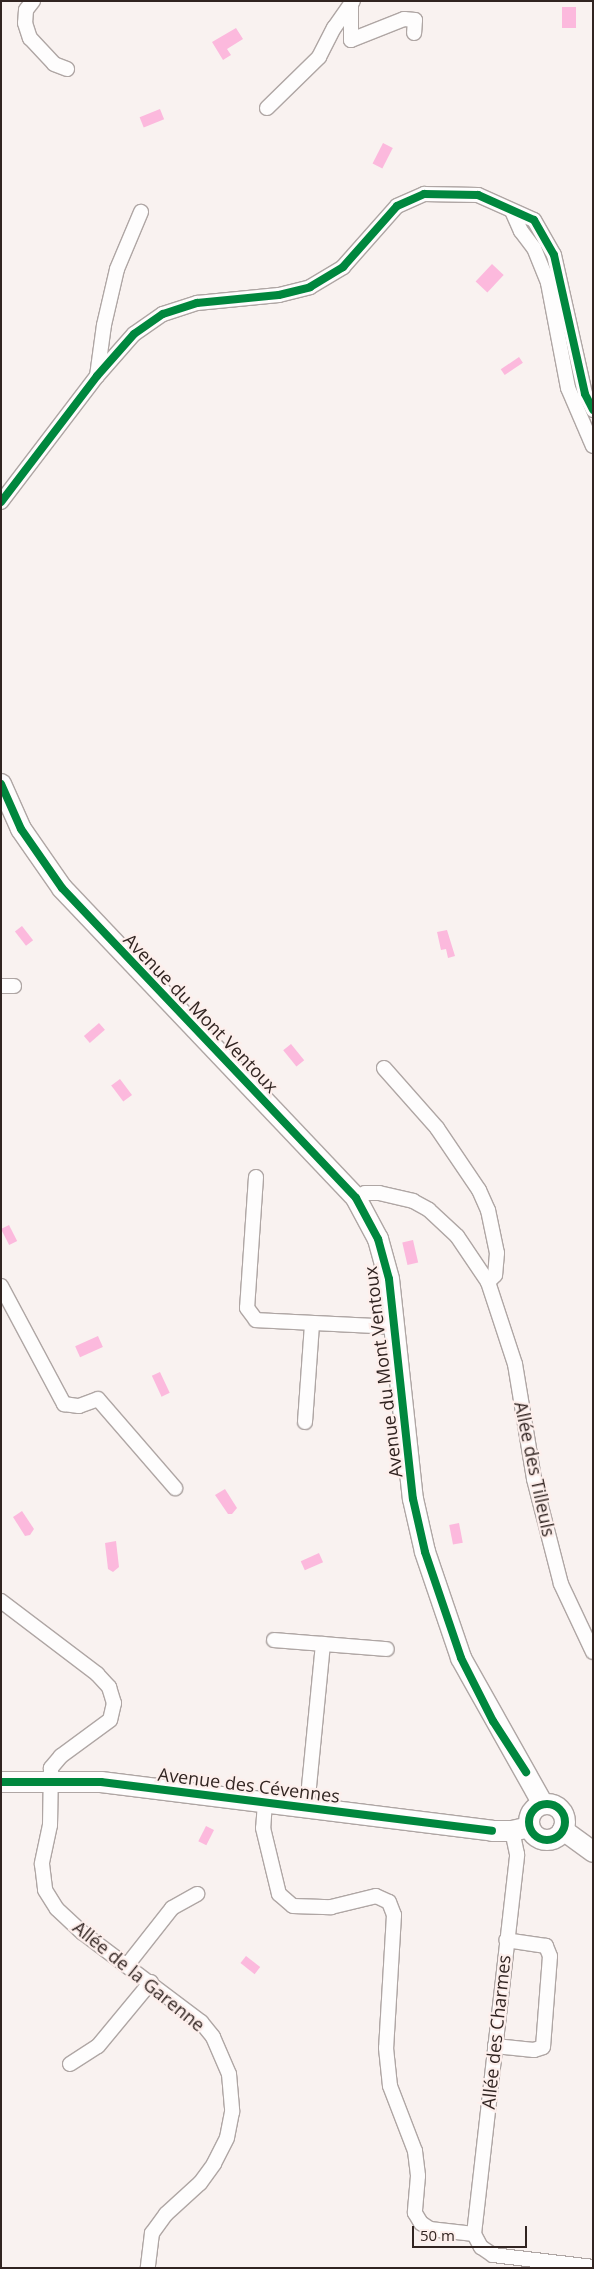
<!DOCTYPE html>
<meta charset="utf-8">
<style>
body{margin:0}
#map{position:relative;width:594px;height:2269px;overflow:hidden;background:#f9f2f0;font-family:"Open Sans",sans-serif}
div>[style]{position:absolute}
.water>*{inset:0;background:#fcb9dd;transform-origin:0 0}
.roads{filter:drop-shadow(1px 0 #afa6a4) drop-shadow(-1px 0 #afa6a4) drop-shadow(0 1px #afa6a4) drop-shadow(0 -1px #afa6a4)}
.street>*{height:14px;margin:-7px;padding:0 7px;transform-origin:7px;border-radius:7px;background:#fefdfd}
.secondary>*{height:20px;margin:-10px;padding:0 10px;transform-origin:10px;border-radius:10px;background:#fefdfd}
.secondary>.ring{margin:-10px;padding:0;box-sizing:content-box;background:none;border:20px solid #fefdfd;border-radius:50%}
.cycleway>*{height:8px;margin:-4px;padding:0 4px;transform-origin:4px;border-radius:4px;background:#00873e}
.cycleway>.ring{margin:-4px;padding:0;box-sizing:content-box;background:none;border:8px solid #00873e;border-radius:50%}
span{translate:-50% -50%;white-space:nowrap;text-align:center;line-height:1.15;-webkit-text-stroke:4.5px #fdefec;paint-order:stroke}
.street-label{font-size:18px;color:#312421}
.frame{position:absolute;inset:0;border:2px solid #312421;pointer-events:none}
.scale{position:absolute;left:412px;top:2226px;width:115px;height:22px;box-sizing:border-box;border:2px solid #312421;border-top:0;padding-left:6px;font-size:15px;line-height:18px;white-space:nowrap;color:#312421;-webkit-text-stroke:4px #fdefec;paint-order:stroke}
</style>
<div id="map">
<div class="water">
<i style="left:562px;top:7px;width:14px;height:21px"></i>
<i style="clip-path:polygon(236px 28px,243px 39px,227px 49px,231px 55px,223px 60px,212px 42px)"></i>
<i style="left:160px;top:109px;width:11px;height:22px;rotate:68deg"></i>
<i style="left:383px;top:143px;width:11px;height:23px;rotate:27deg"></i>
<i style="left:492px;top:264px;width:16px;height:24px;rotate:43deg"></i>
<i style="left:519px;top:357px;width:7px;height:22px;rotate:56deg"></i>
<i style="left:22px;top:926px;width:18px;height:9px;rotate:52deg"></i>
<i style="clip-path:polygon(447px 930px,455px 956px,448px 958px,446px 949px,441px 950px,437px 932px)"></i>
<i style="left:99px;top:1023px;width:9px;height:20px;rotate:49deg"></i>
<i style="left:291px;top:1044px;width:21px;height:10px;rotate:51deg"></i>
<i style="left:120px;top:1079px;width:20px;height:11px;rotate:53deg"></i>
<i style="left:9px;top:1225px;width:18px;height:9px;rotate:63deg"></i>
<i style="left:413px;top:1240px;width:23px;height:11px;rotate:77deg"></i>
<i style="left:98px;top:1336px;width:12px;height:25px;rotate:66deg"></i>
<i style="left:160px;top:1372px;width:23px;height:9px;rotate:65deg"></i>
<i style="clip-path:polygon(225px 1489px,237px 1508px,232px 1514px,228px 1514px,215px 1495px)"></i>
<i style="clip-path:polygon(22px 1511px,34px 1529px,30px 1535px,25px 1536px,13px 1517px)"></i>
<i style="left:459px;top:1523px;width:20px;height:10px;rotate:79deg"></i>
<i style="clip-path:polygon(116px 1541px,119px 1567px,113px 1572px,108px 1569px,105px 1543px)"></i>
<i style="left:319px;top:1553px;width:10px;height:20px;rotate:66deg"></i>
<i style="left:206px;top:1826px;width:9px;height:17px;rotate:27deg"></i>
<i style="left:246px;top:1956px;width:18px;height:9px;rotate:38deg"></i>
</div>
<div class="roads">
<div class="street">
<i style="left:33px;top:1px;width:11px;rotate:128deg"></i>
<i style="left:26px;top:10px;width:13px;rotate:94deg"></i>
<i style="left:25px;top:23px;width:16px;rotate:72deg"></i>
<i style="left:30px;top:38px;width:35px;rotate:47deg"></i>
<i style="left:54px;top:64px;width:14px;rotate:21deg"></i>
<i style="left:351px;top:5px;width:35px;rotate:90deg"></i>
<i style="left:351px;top:40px;width:57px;rotate:-21.6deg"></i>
<i style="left:404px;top:19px;width:11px;rotate:5deg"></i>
<i style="left:415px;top:20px;width:13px;rotate:94deg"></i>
<i style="left:267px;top:108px;width:73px;rotate:-44.4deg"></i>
<i style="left:319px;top:57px;width:33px;rotate:-63deg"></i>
<i style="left:334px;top:28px;width:33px;rotate:-55deg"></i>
<i style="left:512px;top:211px;width:22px;rotate:66deg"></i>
<i style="left:521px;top:231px;width:21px;rotate:53deg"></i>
<i style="left:534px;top:248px;width:38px;rotate:68deg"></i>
<i style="left:548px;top:283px;width:107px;rotate:79.2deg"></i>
<i style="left:568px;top:388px;width:63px;rotate:66.7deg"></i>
<i style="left:97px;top:376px;width:51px;rotate:-82.2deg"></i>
<i style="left:104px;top:325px;width:57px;rotate:-76.9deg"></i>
<i style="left:117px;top:269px;width:62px;rotate:-67.2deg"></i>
<i style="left:1px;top:502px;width:158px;rotate:-52.7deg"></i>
<i style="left:97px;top:376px;width:56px;rotate:-48.6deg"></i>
<i style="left:134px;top:334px;width:35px;rotate:-35deg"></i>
<i style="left:163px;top:314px;width:36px;rotate:-18deg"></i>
<i style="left:197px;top:303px;width:82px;rotate:-5.6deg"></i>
<i style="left:279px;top:295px;width:32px;rotate:-14deg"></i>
<i style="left:310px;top:287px;width:39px;rotate:-31deg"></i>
<i style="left:343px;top:267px;width:81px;rotate:-48.5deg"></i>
<i style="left:397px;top:206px;width:30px;rotate:-24deg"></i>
<i style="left:424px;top:194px;width:54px;rotate:1.1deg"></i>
<i style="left:478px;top:195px;width:61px;rotate:24.1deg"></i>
<i style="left:534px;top:220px;width:40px;rotate:60.3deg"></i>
<i style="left:554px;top:255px;width:142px;rotate:77.4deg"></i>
<i style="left:585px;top:394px;width:18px;rotate:63deg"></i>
<i style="left:1px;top:986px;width:13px"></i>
<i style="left:384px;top:1068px;width:80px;rotate:48.5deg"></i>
<i style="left:437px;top:1128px;width:75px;rotate:55.9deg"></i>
<i style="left:479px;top:1190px;width:22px;rotate:66deg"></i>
<i style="left:488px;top:1210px;width:44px;rotate:78.2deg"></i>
<i style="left:497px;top:1253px;width:22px;rotate:95deg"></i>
<i style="left:495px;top:1275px;width:10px;rotate:135deg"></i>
<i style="left:256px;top:1177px;width:131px;rotate:93.9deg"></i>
<i style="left:247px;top:1308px;width:15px;rotate:53deg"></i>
<i style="left:256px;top:1320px;width:137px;rotate:2.9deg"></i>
<i style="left:356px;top:1198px;width:10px;rotate:-29deg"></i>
<i style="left:365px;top:1193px;width:14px"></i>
<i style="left:379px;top:1193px;width:35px;rotate:13deg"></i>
<i style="left:413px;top:1201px;width:18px;rotate:29deg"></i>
<i style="left:429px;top:1210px;width:38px;rotate:43deg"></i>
<i style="left:457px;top:1236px;width:55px;rotate:56deg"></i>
<i style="left:488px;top:1282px;width:86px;rotate:71.8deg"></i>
<i style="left:515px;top:1364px;width:117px;rotate:80.6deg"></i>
<i style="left:534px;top:1479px;width:108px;rotate:75.6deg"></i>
<i style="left:561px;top:1584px;width:75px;rotate:64.8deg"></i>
<i style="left:1px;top:1286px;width:134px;rotate:61.9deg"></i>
<i style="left:64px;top:1404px;width:15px;rotate:8deg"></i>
<i style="left:79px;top:1406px;width:20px;rotate:-20deg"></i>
<i style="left:98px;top:1399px;width:118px;rotate:49.1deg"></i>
<i style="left:305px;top:1422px;width:98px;rotate:-85.9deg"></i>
<i style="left:1px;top:1601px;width:121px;rotate:37.2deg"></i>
<i style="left:97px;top:1674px;width:18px;rotate:47deg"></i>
<i style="left:109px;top:1687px;width:17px;rotate:73deg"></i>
<i style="left:114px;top:1703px;width:17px;rotate:103deg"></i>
<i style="left:110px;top:1720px;width:61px;rotate:143.7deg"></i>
<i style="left:61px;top:1756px;width:16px;rotate:130deg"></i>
<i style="left:51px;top:1768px;width:57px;rotate:91deg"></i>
<i style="left:50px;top:1825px;width:40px;rotate:102deg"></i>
<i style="left:42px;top:1864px;width:26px;rotate:83deg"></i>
<i style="left:45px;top:1890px;width:22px;rotate:58deg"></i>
<i style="left:57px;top:1909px;width:35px;rotate:43deg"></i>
<i style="left:83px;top:1933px;width:148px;rotate:37deg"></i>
<i style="left:201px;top:2022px;width:19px;rotate:51deg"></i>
<i style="left:213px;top:2037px;width:40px;rotate:66.6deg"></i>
<i style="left:229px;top:2074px;width:38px;rotate:85deg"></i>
<i style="left:232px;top:2112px;width:26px;rotate:101deg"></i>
<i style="left:227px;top:2138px;width:29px;rotate:117deg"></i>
<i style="left:214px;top:2164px;width:24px;rotate:126deg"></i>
<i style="left:200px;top:2183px;width:46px;rotate:137.6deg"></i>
<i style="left:166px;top:2214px;width:24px;rotate:126deg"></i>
<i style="left:152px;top:2233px;width:35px;rotate:97deg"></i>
<i style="left:274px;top:1640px;width:113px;rotate:4.6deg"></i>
<i style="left:265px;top:1802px;width:26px;rotate:94deg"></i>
<i style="left:263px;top:1828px;width:68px;rotate:76.4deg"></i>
<i style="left:279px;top:1894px;width:18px;rotate:41deg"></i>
<i style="left:293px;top:1906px;width:38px;rotate:2deg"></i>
<i style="left:331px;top:1907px;width:46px;rotate:-13.7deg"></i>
<i style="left:376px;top:1896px;width:14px;rotate:25deg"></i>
<i style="left:389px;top:1902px;width:14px;rotate:69deg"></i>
<i style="left:394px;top:1915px;width:133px;rotate:93.4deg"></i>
<i style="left:386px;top:2048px;width:38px;rotate:84deg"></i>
<i style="left:390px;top:2086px;width:70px;rotate:69deg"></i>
<i style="left:415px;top:2151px;width:25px;rotate:83deg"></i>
<i style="left:418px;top:2176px;width:37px;rotate:95deg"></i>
<i style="left:415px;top:2213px;width:12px;rotate:59deg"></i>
<i style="left:421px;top:2223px;width:11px;rotate:34deg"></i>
<i style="left:430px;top:2229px;width:44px;rotate:6.5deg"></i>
<i style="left:307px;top:1807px;width:164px;rotate:-84.4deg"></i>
<i style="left:128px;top:1964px;width:71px;rotate:-51.8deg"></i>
<i style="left:172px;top:1908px;width:29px;rotate:-29deg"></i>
<i style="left:495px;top:2046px;width:39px;rotate:6deg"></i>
<i style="left:534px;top:2050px;width:9px;rotate:-18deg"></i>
<i style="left:543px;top:2047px;width:91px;rotate:-85.6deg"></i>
<i style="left:550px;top:1956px;width:11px;rotate:-112deg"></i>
<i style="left:546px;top:1946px;width:40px;rotate:-171.5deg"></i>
<i style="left:70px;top:2064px;width:33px;rotate:-33deg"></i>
<i style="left:98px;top:2046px;width:83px;rotate:-50.4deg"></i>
<i style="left:474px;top:2234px;width:382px;rotate:-83.5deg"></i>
<i style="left:517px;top:1854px;width:24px;rotate:-102deg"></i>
<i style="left:474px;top:2234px;width:15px;rotate:62deg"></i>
<i style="left:481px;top:2247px;width:14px;rotate:34deg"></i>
<i style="left:493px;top:2255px;width:101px;rotate:6.8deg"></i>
</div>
<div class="secondary">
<i style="left:1px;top:784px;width:49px;rotate:66deg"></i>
<i style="left:21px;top:829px;width:72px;rotate:55.2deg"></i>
<i style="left:62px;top:888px;width:427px;rotate:46.5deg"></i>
<i style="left:356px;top:1198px;width:47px;rotate:61.8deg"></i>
<i style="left:378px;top:1239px;width:41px;rotate:74.6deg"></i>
<i style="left:389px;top:1279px;width:221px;rotate:83.8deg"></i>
<i style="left:413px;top:1499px;width:54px;rotate:77.2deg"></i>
<i style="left:425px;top:1552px;width:112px;rotate:71.2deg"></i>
<i style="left:461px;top:1658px;width:167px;rotate:60.7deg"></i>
<i style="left:1px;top:1782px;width:100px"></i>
<i style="left:101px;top:1782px;width:394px;rotate:7.1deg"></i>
<i style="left:492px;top:1831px;width:20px"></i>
<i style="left:512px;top:1831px;width:17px;rotate:-13deg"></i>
<i class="ring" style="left:529px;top:1804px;width:16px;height:16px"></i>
<i style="left:563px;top:1830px;width:37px;rotate:36deg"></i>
</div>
</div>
<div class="cycleway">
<i style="left:1px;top:502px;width:158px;rotate:-52.7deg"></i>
<i style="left:97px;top:376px;width:56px;rotate:-48.6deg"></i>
<i style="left:134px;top:334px;width:35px;rotate:-35deg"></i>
<i style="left:163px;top:314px;width:36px;rotate:-18deg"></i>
<i style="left:197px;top:303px;width:82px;rotate:-5.6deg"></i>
<i style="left:279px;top:295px;width:32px;rotate:-14deg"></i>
<i style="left:310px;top:287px;width:39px;rotate:-31deg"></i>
<i style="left:343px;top:267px;width:81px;rotate:-48.5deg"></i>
<i style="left:397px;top:206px;width:30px;rotate:-24deg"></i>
<i style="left:424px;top:194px;width:54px;rotate:1.1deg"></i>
<i style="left:478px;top:195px;width:61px;rotate:24.1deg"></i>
<i style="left:534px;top:220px;width:40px;rotate:60.3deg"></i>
<i style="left:554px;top:255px;width:142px;rotate:77.4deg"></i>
<i style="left:585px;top:394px;width:18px;rotate:63deg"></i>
<i style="left:1px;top:784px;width:49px;rotate:66deg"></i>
<i style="left:21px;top:829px;width:72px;rotate:55.2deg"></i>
<i style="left:62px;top:888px;width:427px;rotate:46.5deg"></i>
<i style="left:356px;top:1198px;width:47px;rotate:61.8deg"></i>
<i style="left:378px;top:1239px;width:41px;rotate:74.6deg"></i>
<i style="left:389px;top:1279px;width:221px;rotate:83.8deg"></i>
<i style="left:413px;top:1499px;width:54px;rotate:77.2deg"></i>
<i style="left:425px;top:1552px;width:112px;rotate:71.2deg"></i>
<i style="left:461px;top:1658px;width:71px;rotate:63.1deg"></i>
<i style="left:493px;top:1721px;width:61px;rotate:57.1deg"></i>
<i style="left:1px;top:1782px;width:100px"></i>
<i style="left:101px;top:1782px;width:394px;rotate:7.1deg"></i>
<i class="ring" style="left:529px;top:1804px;width:28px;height:28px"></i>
</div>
<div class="street-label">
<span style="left:201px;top:1013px;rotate:46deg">Avenue du Mont Ventoux</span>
<span style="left:383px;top:1372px;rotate:-97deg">Avenue du Mont Ventoux</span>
<span style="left:535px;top:1469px;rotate:78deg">Allée des Tilleuls</span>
<span style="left:249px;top:1785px;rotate:7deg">Avenue des Cévennes</span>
<span style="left:139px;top:1976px;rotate:39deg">Allée de la Garenne</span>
<span style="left:496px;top:2032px;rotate:-84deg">Allée des Charmes</span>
</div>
<div class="frame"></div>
<div class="scale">50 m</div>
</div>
